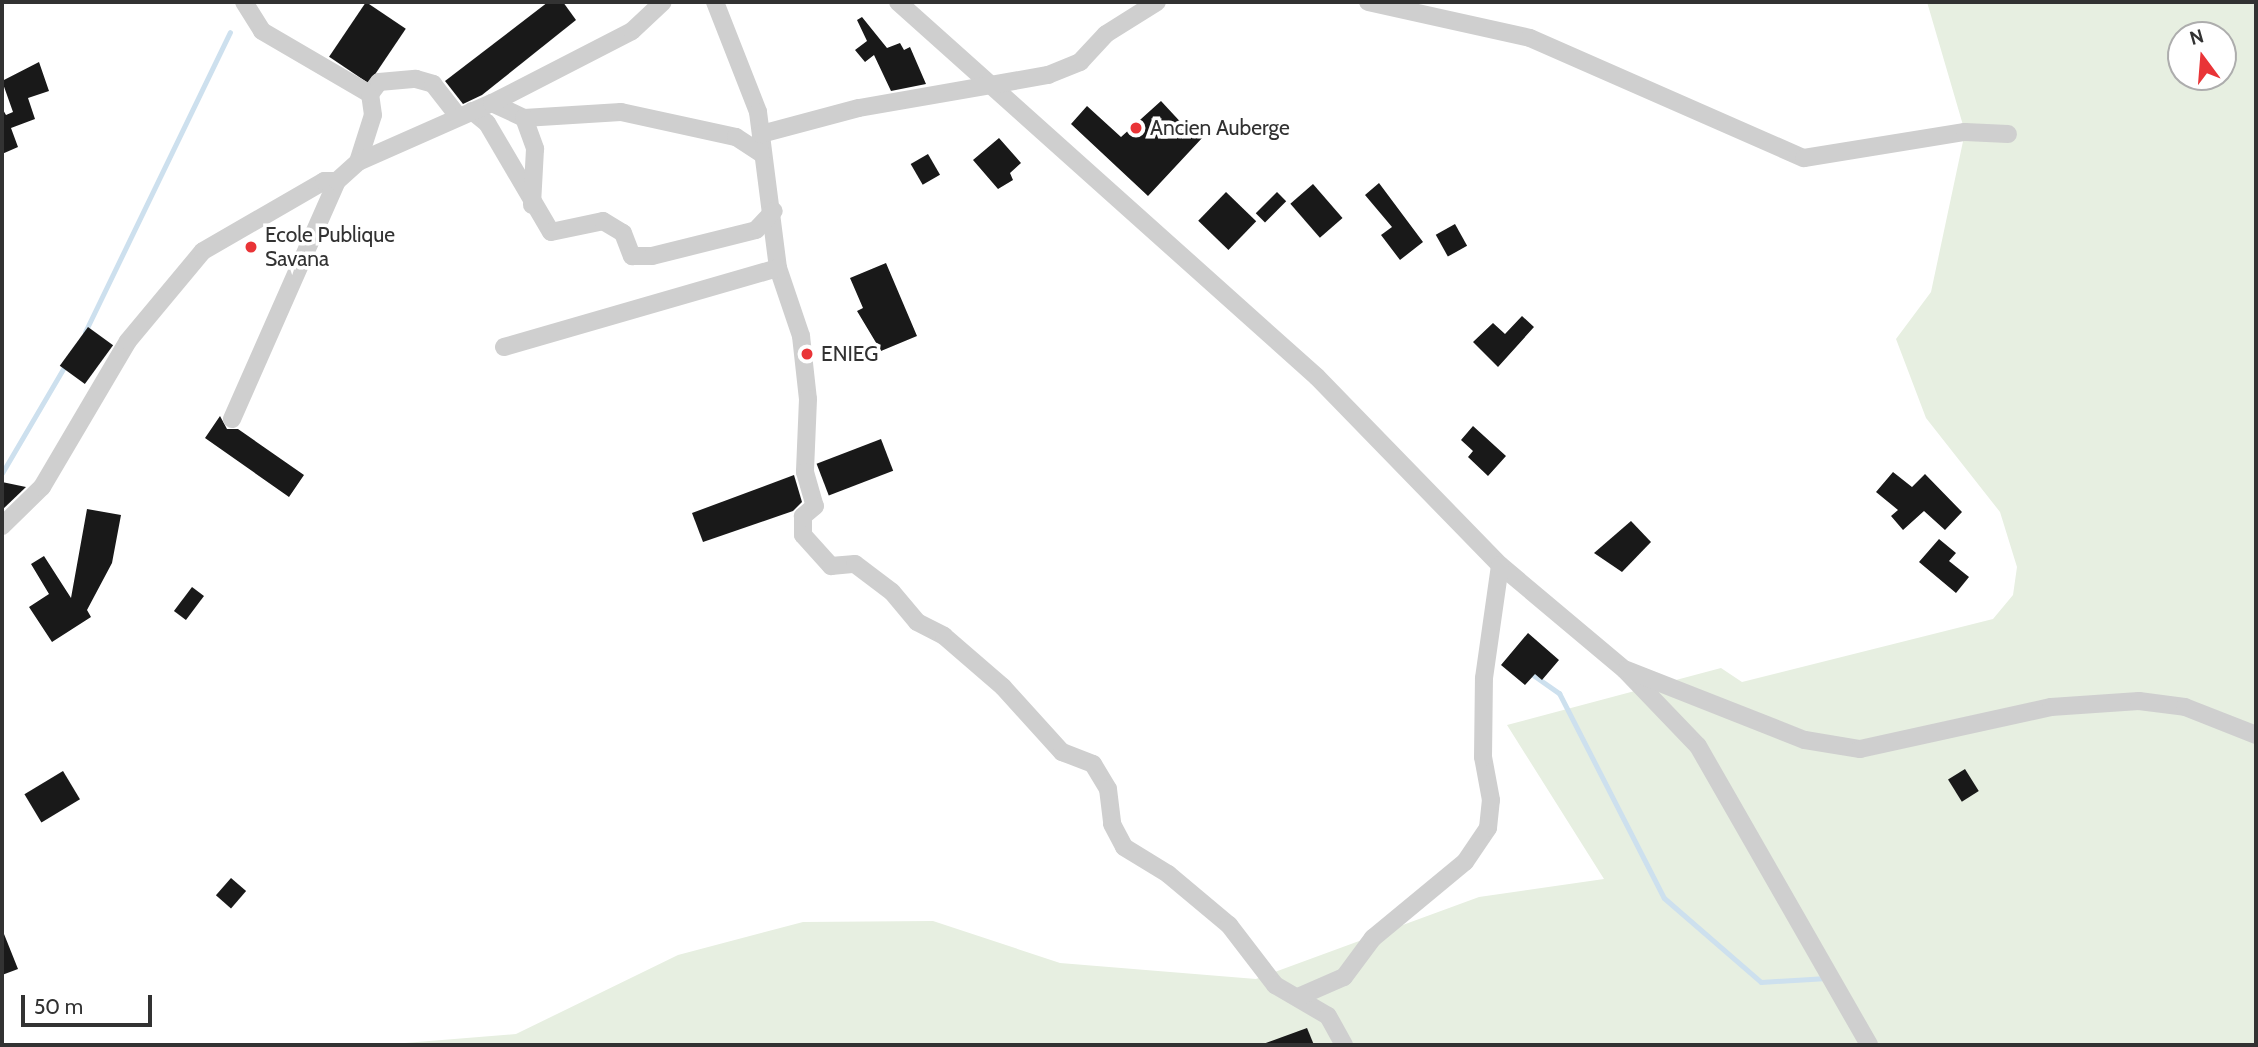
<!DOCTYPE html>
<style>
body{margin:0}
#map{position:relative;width:2258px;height:1047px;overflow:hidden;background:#fff;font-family:Cabin,sans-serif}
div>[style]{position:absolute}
.green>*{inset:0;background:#e7efe1}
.stream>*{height:5px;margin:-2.5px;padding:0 2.5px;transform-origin:2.5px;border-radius:2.5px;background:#cde0ee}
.building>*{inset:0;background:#191919;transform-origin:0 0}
.minor>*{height:18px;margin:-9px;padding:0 9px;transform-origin:9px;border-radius:9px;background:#cfcfcf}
.dots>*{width:19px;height:19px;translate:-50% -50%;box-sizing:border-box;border:4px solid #fff;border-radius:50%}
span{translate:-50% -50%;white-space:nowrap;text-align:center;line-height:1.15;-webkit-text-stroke:7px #fff;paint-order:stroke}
.poi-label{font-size:21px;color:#323232}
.left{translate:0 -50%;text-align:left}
.frame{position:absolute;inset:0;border:4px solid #323232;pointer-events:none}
.north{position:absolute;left:2167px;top:21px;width:70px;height:70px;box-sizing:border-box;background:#fff;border:2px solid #adadad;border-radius:50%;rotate:344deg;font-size:19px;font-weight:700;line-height:28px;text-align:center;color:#323232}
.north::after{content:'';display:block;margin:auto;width:24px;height:32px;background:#e93437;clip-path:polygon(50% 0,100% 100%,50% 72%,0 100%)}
.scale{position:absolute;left:21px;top:995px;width:131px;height:32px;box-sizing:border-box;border:4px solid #323232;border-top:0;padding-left:9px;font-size:21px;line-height:24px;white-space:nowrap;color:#323232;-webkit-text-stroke:5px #fff;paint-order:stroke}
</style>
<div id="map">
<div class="green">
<i style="clip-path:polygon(evenodd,1927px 2px,2256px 2px,2256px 1045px,380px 1045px,516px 1034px,678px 955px,803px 922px,933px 921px,1060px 963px,1256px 979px,1479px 897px,1604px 879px,1507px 725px,1721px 668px,1742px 682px,1993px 619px,2013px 595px,2017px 567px,2000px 512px,1926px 418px,1896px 339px,1931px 292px,1965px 132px,1927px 2px,2181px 35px,2223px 35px,2223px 77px,2181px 77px,2181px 35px)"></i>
</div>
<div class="stream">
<i style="left:85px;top:332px;width:333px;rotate:-64.2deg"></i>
<i style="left:2px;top:473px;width:126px;rotate:-59.6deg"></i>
<i style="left:1533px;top:675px;width:32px;rotate:35deg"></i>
<i style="left:1559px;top:693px;width:230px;rotate:62.9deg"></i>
<i style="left:1664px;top:898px;width:128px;rotate:40.9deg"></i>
<i style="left:1761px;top:982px;width:66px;rotate:-3.5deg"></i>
</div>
<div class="building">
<i style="left:366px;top:2px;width:48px;height:66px;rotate:34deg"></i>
<i style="clip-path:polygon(548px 2px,563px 2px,576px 20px,482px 95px,463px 104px,445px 81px)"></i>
<i style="clip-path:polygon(862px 17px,887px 48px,900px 43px,904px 50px,910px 47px,926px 84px,891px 91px,874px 55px,865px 62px,855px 50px,867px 41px,857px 20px)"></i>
<i style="clip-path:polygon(39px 62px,49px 91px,28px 98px,35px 119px,11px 128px,18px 147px,2px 154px,2px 108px,6px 115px,13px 112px,2px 81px)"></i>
<i style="clip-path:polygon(1161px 101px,1187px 129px,1191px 125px,1203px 137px,1148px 196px,1071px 124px,1087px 106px,1121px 137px)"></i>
<i style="clip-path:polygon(999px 138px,1021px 163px,1010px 173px,1013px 180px,998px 189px,973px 160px)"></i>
<i style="left:928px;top:154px;width:24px;height:20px;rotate:60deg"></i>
<i style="clip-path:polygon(1379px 183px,1423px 242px,1400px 260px,1381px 235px,1392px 227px,1365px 195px)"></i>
<i style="left:1313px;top:184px;width:45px;height:30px;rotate:49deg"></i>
<i style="left:1226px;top:192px;width:42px;height:40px;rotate:44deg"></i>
<i style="left:1277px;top:192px;width:13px;height:30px;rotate:45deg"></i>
<i style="left:1455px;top:224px;width:25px;height:22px;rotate:61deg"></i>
<i style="clip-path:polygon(886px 263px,917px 336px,881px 351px,857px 311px,863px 308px,850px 278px)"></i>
<i style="clip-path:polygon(1522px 316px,1534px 327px,1498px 367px,1473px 342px,1493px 323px,1505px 334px)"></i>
<i style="left:88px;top:327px;width:31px;height:48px;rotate:36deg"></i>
<i style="clip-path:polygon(220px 416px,227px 429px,238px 429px,304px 475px,289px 497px,205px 438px)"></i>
<i style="clip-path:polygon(1473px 426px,1506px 456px,1488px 476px,1468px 457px,1473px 451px,1461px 440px)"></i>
<i style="left:881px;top:439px;width:34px;height:69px;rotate:69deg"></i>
<i style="clip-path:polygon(1893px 472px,1912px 487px,1925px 474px,1962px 512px,1945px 530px,1924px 511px,1903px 530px,1891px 516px,1898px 510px,1876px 492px)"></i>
<i style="clip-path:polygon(794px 475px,802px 502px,793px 511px,703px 542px,692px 513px)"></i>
<i style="clip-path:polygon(2px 482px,26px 487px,2px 510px)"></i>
<i style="clip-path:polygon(87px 509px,121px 515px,112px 563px,87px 610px,91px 617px,52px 642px,29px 607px,49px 594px,31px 564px,44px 556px,71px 598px)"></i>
<i style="clip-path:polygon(1631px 521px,1651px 542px,1622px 572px,1594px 553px)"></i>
<i style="clip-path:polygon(1939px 539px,1956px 553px,1949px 561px,1969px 577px,1956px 593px,1919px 562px)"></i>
<i style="left:192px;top:587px;width:15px;height:30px;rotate:37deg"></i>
<i style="clip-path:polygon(1528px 633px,1559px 660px,1542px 680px,1535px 674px,1525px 685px,1501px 665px)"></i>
<i style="left:1965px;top:769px;width:26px;height:20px;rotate:58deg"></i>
<i style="left:63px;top:771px;width:33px;height:45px;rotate:59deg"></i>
<i style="left:231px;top:878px;width:20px;height:23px;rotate:41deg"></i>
<i style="clip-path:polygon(2px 929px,18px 969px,2px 975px)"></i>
<i style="clip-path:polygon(1307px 1028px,1314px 1045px,1264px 1045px,1263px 1044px)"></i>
</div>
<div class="minor">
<i style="left:244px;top:2px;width:34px;rotate:58deg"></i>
<i style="left:262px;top:31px;width:125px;rotate:30.3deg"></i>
<i style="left:715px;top:2px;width:118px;rotate:68.6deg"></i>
<i style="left:758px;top:112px;width:157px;rotate:82.7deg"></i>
<i style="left:778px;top:268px;width:72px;rotate:71.3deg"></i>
<i style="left:801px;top:336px;width:63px;rotate:83.7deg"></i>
<i style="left:808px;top:399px;width:73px;rotate:92.4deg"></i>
<i style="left:805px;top:472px;width:35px;rotate:74deg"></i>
<i style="left:815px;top:506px;width:16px;rotate:140deg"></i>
<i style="left:803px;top:516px;width:19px;rotate:90deg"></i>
<i style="left:803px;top:535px;width:42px;rotate:47.9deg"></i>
<i style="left:831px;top:566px;width:24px;rotate:-5deg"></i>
<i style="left:855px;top:564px;width:46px;rotate:37.1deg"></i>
<i style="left:892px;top:592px;width:39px;rotate:50deg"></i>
<i style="left:917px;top:622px;width:30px;rotate:27deg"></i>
<i style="left:944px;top:636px;width:78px;rotate:40.8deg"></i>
<i style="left:1003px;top:687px;width:88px;rotate:47.8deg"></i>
<i style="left:1062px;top:752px;width:33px;rotate:21deg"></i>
<i style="left:1093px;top:764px;width:29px;rotate:59deg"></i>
<i style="left:1108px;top:789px;width:35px;rotate:83deg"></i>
<i style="left:1112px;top:824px;width:26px;rotate:62deg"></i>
<i style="left:1124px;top:847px;width:52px;rotate:31.5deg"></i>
<i style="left:1168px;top:874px;width:80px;rotate:39.9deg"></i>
<i style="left:1229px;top:925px;width:76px;rotate:52.5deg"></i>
<i style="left:1275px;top:985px;width:61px;rotate:30.3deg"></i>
<i style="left:1328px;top:1016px;width:33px;rotate:61deg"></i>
<i style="left:898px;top:2px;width:562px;rotate:41.83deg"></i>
<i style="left:1317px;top:377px;width:262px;rotate:45.8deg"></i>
<i style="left:1500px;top:565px;width:163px;rotate:40deg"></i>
<i style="left:1625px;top:670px;width:105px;rotate:46.2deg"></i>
<i style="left:1698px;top:746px;width:344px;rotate:60.2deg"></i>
<i style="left:1368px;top:2px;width:166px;rotate:12.5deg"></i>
<i style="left:1530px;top:38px;width:299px;rotate:23.7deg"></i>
<i style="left:1804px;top:158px;width:163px;rotate:-9.2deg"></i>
<i style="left:1965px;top:132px;width:43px;rotate:2.7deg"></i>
<i style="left:492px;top:103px;width:35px;rotate:25deg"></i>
<i style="left:524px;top:118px;width:97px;rotate:-3.5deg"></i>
<i style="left:621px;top:112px;width:118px;rotate:12.3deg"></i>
<i style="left:736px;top:137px;width:30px;rotate:33deg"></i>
<i style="left:472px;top:111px;width:19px;rotate:39deg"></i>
<i style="left:487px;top:123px;width:126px;rotate:59.6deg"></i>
<i style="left:551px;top:232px;width:53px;rotate:-11.9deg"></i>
<i style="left:603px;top:221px;width:23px;rotate:31deg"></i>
<i style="left:623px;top:233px;width:25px;rotate:69deg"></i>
<i style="left:632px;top:256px;width:20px"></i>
<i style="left:652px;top:256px;width:107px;rotate:-14deg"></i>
<i style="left:756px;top:230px;width:26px;rotate:-47deg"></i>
<i style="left:524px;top:118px;width:33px;rotate:70deg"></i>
<i style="left:535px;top:149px;width:56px;rotate:93.1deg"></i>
<i style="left:761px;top:134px;width:101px;rotate:-14.9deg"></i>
<i style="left:859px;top:108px;width:192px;rotate:-9.9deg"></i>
<i style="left:1048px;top:75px;width:35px;rotate:-22deg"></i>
<i style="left:1080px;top:62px;width:38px;rotate:-47deg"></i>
<i style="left:1106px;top:34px;width:60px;rotate:-32.1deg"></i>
<i style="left:358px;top:162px;width:49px;rotate:-72.3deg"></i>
<i style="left:373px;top:115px;width:21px;rotate:-98deg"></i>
<i style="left:370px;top:94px;width:15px;rotate:-53deg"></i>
<i style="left:379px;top:82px;width:37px;rotate:-5deg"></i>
<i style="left:416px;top:79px;width:18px;rotate:16deg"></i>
<i style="left:433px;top:84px;width:39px;rotate:52deg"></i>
<i style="left:504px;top:347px;width:285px;rotate:-16.1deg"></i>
<i style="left:232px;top:419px;width:260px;rotate:-66.2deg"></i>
<i style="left:2px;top:526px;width:56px;rotate:-44.3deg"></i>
<i style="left:42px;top:487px;width:169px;rotate:-59.5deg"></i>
<i style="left:128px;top:341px;width:117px;rotate:-50.2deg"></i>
<i style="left:203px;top:251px;width:140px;rotate:-30deg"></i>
<i style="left:324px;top:181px;width:13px"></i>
<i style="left:337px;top:181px;width:28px;rotate:-42deg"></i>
<i style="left:358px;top:162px;width:146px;rotate:-23.8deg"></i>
<i style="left:492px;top:103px;width:157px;rotate:-27.2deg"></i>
<i style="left:632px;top:31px;width:42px;rotate:-43.1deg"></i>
<i style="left:1627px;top:670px;width:191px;rotate:21.5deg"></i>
<i style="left:1805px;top:740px;width:56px;rotate:9.3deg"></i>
<i style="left:1860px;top:749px;width:196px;rotate:-12.4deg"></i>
<i style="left:2051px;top:707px;width:88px;rotate:-3.9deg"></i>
<i style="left:2139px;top:701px;width:46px;rotate:7.4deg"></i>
<i style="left:2185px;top:707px;width:76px;rotate:21.5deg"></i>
<i style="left:1298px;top:997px;width:50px;rotate:-23.5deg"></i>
<i style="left:1344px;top:977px;width:49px;rotate:-53.4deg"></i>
<i style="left:1373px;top:938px;width:119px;rotate:-39.6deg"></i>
<i style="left:1465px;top:862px;width:41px;rotate:-55.9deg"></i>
<i style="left:1488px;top:828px;width:28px;rotate:-84deg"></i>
<i style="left:1491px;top:800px;width:44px;rotate:-100.5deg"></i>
<i style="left:1483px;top:757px;width:79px;rotate:-89.3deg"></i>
<i style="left:1484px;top:678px;width:114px;rotate:-81.9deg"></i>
</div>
<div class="dots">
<i style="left:1136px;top:128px;background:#e93437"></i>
<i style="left:251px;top:247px;background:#e93437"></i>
<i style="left:807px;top:354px;background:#e93437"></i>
</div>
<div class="poi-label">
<span class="left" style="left:1150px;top:128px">Ancien Auberge</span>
<span class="left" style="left:265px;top:247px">Ecole Publique<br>Savana</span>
<span class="left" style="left:821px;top:354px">ENIEG</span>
</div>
<div class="frame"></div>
<div class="north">N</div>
<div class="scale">50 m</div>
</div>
